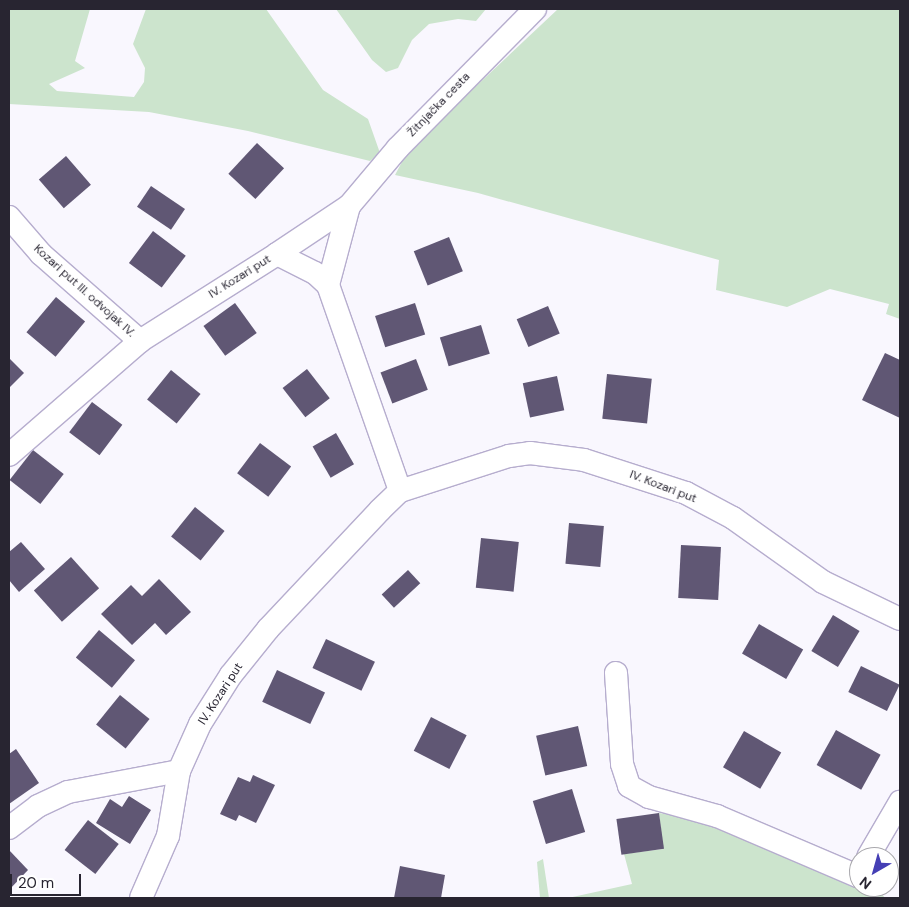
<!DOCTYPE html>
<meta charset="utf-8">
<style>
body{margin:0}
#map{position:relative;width:909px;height:907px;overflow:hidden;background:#f9f7fe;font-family:"DM Sans",sans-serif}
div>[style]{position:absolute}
.green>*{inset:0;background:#cce4cd}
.building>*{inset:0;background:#605774;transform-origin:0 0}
.roads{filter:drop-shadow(1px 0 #b6adce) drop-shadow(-1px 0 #b6adce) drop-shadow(0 1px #b6adce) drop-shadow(0 -1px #b6adce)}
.minor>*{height:22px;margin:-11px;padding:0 11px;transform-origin:11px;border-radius:11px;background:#fff}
span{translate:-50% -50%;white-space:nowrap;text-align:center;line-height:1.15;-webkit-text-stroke:5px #fff;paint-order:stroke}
.street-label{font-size:12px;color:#282531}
.frame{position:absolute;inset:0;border:10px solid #282531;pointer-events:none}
.north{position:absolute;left:849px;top:847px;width:50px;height:50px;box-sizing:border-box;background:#fff;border:1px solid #a9a8ad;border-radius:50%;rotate:218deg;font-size:14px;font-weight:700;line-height:20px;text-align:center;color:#282531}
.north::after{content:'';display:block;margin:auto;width:18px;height:22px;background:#453fb5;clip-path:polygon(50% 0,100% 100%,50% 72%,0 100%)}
.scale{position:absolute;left:10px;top:874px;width:71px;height:22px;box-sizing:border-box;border:2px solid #282531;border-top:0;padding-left:6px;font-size:15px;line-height:18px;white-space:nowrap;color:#282531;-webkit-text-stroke:4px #fff;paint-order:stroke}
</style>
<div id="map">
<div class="green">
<i style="clip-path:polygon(9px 9px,90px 9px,75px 61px,85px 68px,49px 84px,57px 91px,134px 97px,144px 82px,145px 68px,133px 44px,146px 9px,266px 9px,323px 90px,368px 119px,380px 153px,370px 161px,248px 131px,149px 112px,9px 104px)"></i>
<i style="clip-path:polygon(336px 9px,486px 9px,476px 21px,458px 19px,429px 24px,412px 40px,398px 68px,386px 72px,372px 60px)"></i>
<i style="clip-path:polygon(558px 9px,900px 9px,900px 319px,886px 314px,889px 304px,830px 289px,787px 307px,716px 290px,719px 260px,478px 193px,395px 175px,403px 160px,441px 119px)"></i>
<i style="clip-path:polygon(659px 813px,697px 819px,860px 889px,876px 887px,885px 898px,568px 898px,632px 884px,624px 854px,663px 849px)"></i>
<i style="clip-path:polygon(543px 859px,549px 898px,540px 898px,537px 862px)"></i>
</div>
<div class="building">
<i style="left:257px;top:143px;width:37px;height:42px;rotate:43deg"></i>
<i style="left:66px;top:156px;width:38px;height:36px;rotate:49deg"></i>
<i style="left:151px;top:186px;width:41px;height:25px;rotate:34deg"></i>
<i style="left:153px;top:231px;width:41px;height:40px;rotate:37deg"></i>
<i style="left:449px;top:237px;width:37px;height:38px;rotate:68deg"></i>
<i style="left:56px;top:297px;width:38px;height:46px;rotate:40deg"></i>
<i style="left:235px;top:303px;width:37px;height:39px;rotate:54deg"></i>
<i style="left:415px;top:303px;width:33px;height:42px;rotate:72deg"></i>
<i style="left:548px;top:306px;width:30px;height:34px;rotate:67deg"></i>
<i style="left:481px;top:325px;width:30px;height:43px;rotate:73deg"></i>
<i style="clip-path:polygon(885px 353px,900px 360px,900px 418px,862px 400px)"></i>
<i style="clip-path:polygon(9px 358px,24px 373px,9px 388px)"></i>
<i style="left:416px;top:359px;width:33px;height:38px;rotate:69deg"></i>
<i style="left:307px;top:369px;width:37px;height:31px;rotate:52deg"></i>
<i style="left:171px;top:370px;width:38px;height:38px;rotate:39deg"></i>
<i style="left:607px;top:374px;width:45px;height:45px;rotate:6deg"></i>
<i style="left:557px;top:376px;width:35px;height:35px;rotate:78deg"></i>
<i style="left:92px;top:402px;width:38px;height:38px;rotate:37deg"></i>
<i style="left:336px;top:433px;width:36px;height:27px;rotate:60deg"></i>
<i style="left:260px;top:443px;width:39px;height:38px;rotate:37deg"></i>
<i style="left:33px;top:450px;width:39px;height:38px;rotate:38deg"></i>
<i style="left:195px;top:507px;width:38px;height:38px;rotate:39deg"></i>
<i style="left:569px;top:523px;width:35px;height:41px;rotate:5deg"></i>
<i style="left:481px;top:538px;width:38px;height:50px;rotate:6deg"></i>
<i style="clip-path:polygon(21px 542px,45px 569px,19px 592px,9px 580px,9px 552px)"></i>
<i style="left:681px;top:545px;width:40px;height:53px;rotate:3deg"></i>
<i style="left:71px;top:557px;width:42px;height:50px;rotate:48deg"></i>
<i style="left:408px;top:570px;width:18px;height:36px;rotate:47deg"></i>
<i style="clip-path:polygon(159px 579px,191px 612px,166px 635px,155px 623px,132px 645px,101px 614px,131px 585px,142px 596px)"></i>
<i style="left:833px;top:615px;width:31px;height:42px;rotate:31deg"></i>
<i style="left:759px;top:624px;width:51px;height:34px;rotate:30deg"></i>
<i style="left:99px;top:630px;width:47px;height:36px;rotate:40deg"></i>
<i style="left:326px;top:639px;width:54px;height:32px;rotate:25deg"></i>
<i style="left:861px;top:666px;width:43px;height:29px;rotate:26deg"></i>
<i style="left:277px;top:670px;width:53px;height:35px;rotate:25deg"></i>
<i style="left:120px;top:695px;width:38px;height:38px;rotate:39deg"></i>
<i style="left:431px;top:717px;width:40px;height:38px;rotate:27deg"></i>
<i style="left:578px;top:726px;width:41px;height:43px;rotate:77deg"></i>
<i style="left:836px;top:730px;width:51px;height:40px;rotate:29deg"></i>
<i style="left:744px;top:731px;width:43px;height:42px;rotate:30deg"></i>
<i style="clip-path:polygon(16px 749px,39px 783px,9px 804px,9px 754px)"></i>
<i style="clip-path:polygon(253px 775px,275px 785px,256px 823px,239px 815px,236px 821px,220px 814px,238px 777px,250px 782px)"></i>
<i style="left:572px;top:789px;width:45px;height:41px;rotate:73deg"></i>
<i style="clip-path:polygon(129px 796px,151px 810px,130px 844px,96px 823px,110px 799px,122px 807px)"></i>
<i style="left:659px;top:813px;width:36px;height:43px;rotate:82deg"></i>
<i style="left:88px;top:820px;width:39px;height:38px;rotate:38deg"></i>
<i style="clip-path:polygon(9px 850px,28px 870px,9px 890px)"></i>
<i style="clip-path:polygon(400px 866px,445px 875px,441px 898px,394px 898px)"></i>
</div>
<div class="roads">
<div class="minor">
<i style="left:349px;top:206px;width:76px;rotate:-49.8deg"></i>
<i style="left:398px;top:148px;width:195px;rotate:-45.4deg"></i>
<i style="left:9px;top:217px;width:49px;rotate:49.1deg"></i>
<i style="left:41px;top:254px;width:132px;rotate:41.3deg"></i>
<i style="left:277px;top:254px;width:87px;rotate:-33.7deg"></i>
<i style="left:349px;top:206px;width:82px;rotate:104.9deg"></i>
<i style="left:9px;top:455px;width:174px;rotate:-41deg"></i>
<i style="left:140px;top:341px;width:162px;rotate:-32.4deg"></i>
<i style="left:277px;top:254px;width:42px;rotate:26.6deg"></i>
<i style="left:315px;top:273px;width:18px;rotate:43deg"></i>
<i style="left:328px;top:285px;width:218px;rotate:70.7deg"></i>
<i style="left:616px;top:673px;width:91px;rotate:86.2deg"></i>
<i style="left:622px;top:764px;width:23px;rotate:72deg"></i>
<i style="left:629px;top:786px;width:23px;rotate:29deg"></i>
<i style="left:649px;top:797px;width:71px;rotate:15.6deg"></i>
<i style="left:717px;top:816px;width:153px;rotate:23.1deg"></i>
<i style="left:858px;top:876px;width:3px;rotate:-72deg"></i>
<i style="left:9px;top:828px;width:36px;rotate:-37deg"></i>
<i style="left:38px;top:806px;width:33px;rotate:-25deg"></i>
<i style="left:68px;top:792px;width:113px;rotate:-10.7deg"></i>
<i style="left:179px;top:771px;width:51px;rotate:-65.9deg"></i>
<i style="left:200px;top:724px;width:58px;rotate:-57.7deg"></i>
<i style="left:231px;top:675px;width:59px;rotate:-51.2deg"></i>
<i style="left:268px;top:629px;width:163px;rotate:-46.7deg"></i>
<i style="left:380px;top:510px;width:28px;rotate:-44deg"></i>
<i style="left:400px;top:491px;width:114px;rotate:-17.8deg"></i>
<i style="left:509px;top:456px;width:21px;rotate:-8deg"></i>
<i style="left:530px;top:453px;width:54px;rotate:7.4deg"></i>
<i style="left:584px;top:460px;width:107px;rotate:17.9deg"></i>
<i style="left:686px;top:493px;width:53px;rotate:28deg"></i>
<i style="left:733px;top:518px;width:110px;rotate:35.4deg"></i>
<i style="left:823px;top:582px;width:85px;rotate:25.7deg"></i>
<i style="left:868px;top:857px;width:64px;rotate:-59.8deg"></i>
<i style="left:141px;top:898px;width:68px;rotate:-66.5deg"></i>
<i style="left:168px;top:836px;width:66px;rotate:-80.4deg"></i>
</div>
</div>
<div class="street-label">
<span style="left:439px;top:105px;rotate:-46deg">Žitnjačka cesta</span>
<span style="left:240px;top:277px;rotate:-32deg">IV. Kozari put</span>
<span style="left:84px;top:291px;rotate:42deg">Kozari put III. odvojak IV.</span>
<span style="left:663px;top:487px;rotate:21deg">IV. Kozari put</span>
<span style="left:221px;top:694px;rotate:-57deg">IV. Kozari put</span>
</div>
<div class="frame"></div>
<div class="north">N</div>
<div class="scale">20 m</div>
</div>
